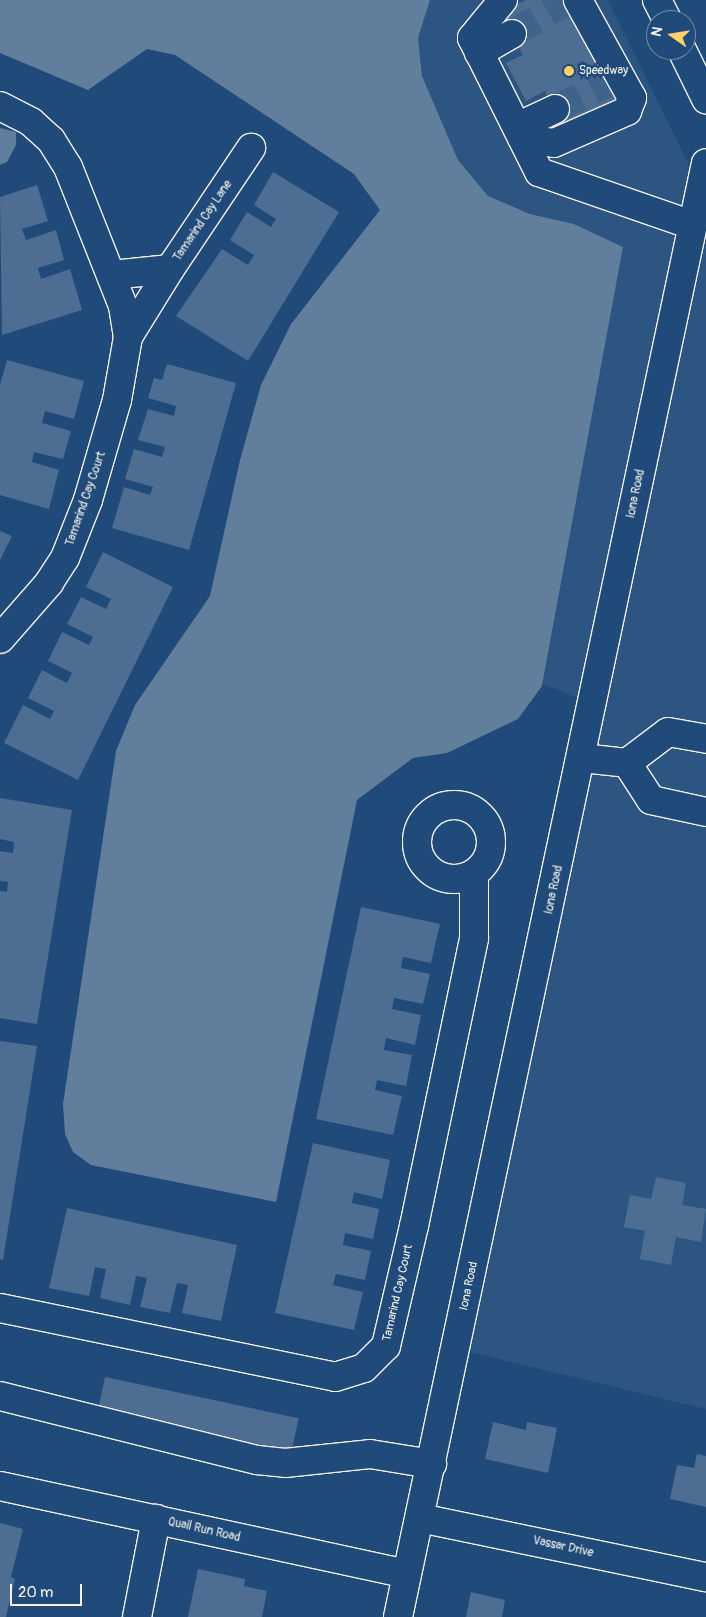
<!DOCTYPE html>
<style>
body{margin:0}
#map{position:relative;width:706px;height:1617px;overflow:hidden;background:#1f4a7a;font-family:Pangolin,sans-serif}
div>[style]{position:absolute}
.built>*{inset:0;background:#2d5581}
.water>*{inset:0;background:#627e9d}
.building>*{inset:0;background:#4d6e92;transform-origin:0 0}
.minor-tunnel>*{height:28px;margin-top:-14px;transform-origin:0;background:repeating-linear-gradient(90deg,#3f638a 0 28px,transparent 0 42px)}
.roads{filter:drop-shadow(1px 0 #f4f1e8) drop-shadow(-1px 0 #f4f1e8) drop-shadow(0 1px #f4f1e8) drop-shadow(0 -1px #f4f1e8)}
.minor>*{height:28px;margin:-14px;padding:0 14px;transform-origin:14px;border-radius:14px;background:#1f4a7a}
.minor>.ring{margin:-14px;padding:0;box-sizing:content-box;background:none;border:28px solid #1f4a7a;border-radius:50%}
.major>*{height:28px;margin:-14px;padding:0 14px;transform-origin:14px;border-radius:14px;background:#1f4a7a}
.dots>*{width:14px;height:14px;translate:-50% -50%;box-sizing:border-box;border:2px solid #1f4a7a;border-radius:50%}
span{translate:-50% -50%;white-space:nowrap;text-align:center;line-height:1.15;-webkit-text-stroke:5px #1f4a7a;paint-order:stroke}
.poi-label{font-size:12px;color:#f4f1e8}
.left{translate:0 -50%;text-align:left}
.street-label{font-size:12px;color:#f4f1e8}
.north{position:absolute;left:646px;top:10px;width:50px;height:50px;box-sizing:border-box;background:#1f4a7a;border:1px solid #748da6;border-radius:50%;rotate:283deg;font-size:14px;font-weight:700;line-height:20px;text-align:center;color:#f4f1e8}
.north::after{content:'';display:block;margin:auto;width:18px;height:22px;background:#ffd166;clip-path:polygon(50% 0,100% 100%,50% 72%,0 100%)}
.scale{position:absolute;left:10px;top:1584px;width:72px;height:22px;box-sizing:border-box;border:2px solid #f4f1e8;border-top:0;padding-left:6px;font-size:15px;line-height:18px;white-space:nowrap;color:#f4f1e8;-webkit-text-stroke:4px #1f4a7a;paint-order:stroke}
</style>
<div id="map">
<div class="built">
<i style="clip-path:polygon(430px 0,608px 0,691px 169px,580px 699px,543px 684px,623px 247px,574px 224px,530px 214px,488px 196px,458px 160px,422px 76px,418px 38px)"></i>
<i style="clip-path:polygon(706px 229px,706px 1409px,470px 1352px)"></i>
</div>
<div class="water">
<i style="clip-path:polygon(0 0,430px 0,418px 38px,422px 76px,458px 160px,488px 196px,530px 214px,574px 224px,623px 247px,542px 686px,518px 719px,447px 753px,413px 758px,357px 800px,276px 1202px,91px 1165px,73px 1152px,65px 1134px,63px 1104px,116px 751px,135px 705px,210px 596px,240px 460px,261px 385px,291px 324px,380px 210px,354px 174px,175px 55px,147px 49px,88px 90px,0 53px)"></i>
<i style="clip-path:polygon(0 128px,16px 132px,16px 145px,7px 162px,0 165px)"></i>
</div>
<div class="building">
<i style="clip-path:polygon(526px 0,563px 0,618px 105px,567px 132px,545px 91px,526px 101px,506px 63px,523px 55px,501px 13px)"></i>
<i style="clip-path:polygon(273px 172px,339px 212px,248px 361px,176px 316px,222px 249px,248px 265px,254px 255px,230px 240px,247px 212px,271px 227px,276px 219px,254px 205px)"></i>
<i style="clip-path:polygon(37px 185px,48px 221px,22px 229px,26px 240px,56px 230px,64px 260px,38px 268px,41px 279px,70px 269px,82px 310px,2px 335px,0 197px)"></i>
<i style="clip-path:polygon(7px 360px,84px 381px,74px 419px,45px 411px,42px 423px,71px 431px,63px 459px,34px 452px,32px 462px,59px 470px,49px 509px,0 495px,0 385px)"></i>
<i style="clip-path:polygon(167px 364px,236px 383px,189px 550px,112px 528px,124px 487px,150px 495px,153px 487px,125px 479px,134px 449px,162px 457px,165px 447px,138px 440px,148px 409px,174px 416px,176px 406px,148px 398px,154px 378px,162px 380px)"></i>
<i style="clip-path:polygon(0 531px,12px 536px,0 560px)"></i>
<i style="clip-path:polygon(103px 552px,173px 587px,78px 780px,4px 743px,23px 705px,50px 719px,54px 711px,28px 698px,42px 670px,67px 683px,72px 673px,48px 661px,62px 632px,89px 645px,93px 637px,67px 624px,81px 597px,106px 609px,111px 599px,86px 587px)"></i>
<i style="clip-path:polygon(0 798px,72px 810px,37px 1024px,0 1018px,0 891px,7px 892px,8px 882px,0 881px,0 851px,13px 853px,14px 842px,0 839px)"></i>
<i style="clip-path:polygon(361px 907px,440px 924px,431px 963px,403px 957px,401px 968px,430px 974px,423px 1004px,394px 998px,392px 1009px,421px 1015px,415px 1045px,386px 1038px,384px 1050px,412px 1055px,406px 1086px,377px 1080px,375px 1090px,402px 1096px,393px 1135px,316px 1119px)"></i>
<i style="clip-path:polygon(0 1041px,37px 1046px,3px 1260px,0 1259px)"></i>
<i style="clip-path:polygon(313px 1143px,390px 1160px,382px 1199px,354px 1192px,352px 1203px,379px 1209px,373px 1239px,345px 1233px,343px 1245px,371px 1251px,365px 1280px,336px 1274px,333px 1285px,363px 1292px,354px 1330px,275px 1313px)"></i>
<i style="clip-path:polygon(656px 1177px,686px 1183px,682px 1205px,706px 1209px,701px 1242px,676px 1237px,671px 1265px,640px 1259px,645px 1231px,624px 1227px,630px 1195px,651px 1199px)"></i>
<i style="clip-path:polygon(67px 1208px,237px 1245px,221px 1321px,182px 1313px,188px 1285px,177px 1283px,170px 1313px,140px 1307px,147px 1278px,136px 1276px,130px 1305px,100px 1298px,106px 1269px,95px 1267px,89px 1296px,49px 1288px)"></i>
<i style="left:105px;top:1377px;width:198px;height:37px;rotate:12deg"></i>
<i style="clip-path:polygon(493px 1422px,526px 1430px,527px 1422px,557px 1428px,548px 1473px,485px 1459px)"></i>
<i style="clip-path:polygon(697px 1454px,706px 1456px,706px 1507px,670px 1499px,677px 1465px,694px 1468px)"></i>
<i style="clip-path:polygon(0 1523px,23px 1529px,11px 1577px,15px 1579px,6px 1617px,0 1617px)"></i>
<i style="clip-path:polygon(198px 1569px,245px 1579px,244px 1586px,267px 1591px,262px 1617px,188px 1617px)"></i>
<i style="clip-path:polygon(471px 1592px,505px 1600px,502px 1617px,466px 1617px)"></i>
</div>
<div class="minor-tunnel">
<i style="left:512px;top:34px;width:61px;rotate:-30.8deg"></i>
<i style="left:555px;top:109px;width:58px;rotate:-25.7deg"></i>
</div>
<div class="roads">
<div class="minor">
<i style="left:503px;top:0;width:49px;rotate:129.2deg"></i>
<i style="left:472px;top:38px;width:150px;rotate:63.4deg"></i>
<i style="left:539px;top:172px;width:162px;rotate:19.1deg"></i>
<i style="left:479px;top:53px;width:38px;rotate:-30deg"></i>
<i style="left:0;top:106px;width:35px;rotate:27deg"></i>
<i style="left:31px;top:122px;width:27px;rotate:42deg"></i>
<i style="left:51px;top:140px;width:32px;rotate:58deg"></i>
<i style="left:68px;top:167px;width:149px;rotate:68.4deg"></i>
<i style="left:123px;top:306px;width:31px;rotate:81deg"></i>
<i style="left:128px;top:337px;width:64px;rotate:99.9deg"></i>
<i style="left:117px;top:400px;width:104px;rotate:106.2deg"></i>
<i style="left:88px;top:500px;width:62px;rotate:111.6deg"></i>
<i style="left:65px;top:558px;width:30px;rotate:123deg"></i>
<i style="left:49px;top:583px;width:74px;rotate:131.2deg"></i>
<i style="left:517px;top:127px;width:42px;rotate:-25.3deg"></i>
<i style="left:522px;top:138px;width:32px;rotate:9deg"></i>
<i style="left:554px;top:143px;width:80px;rotate:-23.7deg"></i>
<i style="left:627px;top:111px;width:14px;rotate:-69deg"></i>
<i style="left:632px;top:98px;width:112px;rotate:-118.9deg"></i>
<i style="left:112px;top:275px;width:58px;rotate:-5.9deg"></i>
<i style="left:170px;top:269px;width:146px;rotate:-56.2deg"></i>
<i style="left:128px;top:337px;width:80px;rotate:-58.3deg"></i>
<i style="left:582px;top:758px;width:45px;rotate:6.3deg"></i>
<i style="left:627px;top:763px;width:44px;rotate:57deg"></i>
<i style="left:651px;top:800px;width:56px;rotate:12.3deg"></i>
<i style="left:627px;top:763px;width:51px;rotate:-37.1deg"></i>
<i style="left:668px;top:732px;width:39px;rotate:10deg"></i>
<i class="ring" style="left:417px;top:805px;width:46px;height:46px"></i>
<i style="left:0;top:1308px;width:342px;rotate:11.6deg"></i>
<i style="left:335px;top:1377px;width:30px;rotate:-17deg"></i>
<i style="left:364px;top:1368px;width:31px;rotate:-45deg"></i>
<i style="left:386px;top:1346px;width:123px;rotate:-76.9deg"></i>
<i style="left:414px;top:1226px;width:294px;rotate:-78.2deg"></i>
<i style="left:474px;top:938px;width:64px;rotate:-90deg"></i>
<i style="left:0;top:1396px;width:265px;rotate:14deg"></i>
<i style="left:257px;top:1460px;width:28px;rotate:6deg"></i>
<i style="left:285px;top:1463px;width:85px;rotate:-6deg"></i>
<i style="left:370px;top:1454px;width:63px;rotate:9.2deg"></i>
<i style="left:0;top:1486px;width:416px;rotate:12.2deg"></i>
<i style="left:420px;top:1518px;width:292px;rotate:11.7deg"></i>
<i style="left:137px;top:1617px;width:100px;rotate:-79deg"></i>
<i style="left:398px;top:1617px;width:1486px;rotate:-78.04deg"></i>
</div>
<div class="major">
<i style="left:657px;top:0;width:22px;rotate:63deg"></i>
<i style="left:682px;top:50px;width:55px;rotate:63.9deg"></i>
</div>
</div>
<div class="dots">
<i style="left:569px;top:71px;background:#ffd166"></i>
</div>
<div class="poi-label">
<span class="left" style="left:579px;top:71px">Speedway</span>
</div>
<div class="street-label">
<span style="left:203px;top:221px;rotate:-56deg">Tamarind Cay Lane</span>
<span style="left:636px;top:494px;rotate:-78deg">Iona Road</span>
<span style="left:86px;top:499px;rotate:-71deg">Tamarind Cay Court</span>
<span style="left:554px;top:890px;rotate:-78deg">Iona Road</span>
<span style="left:469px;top:1286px;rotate:-78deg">Iona Road</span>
<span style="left:398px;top:1293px;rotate:-77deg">Tamarind Cay Court</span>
<span style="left:204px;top:1530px;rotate:13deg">Quail Run Road</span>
<span style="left:563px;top:1547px;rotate:12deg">Vassar Drive</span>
</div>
<div class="north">N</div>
<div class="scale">20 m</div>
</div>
